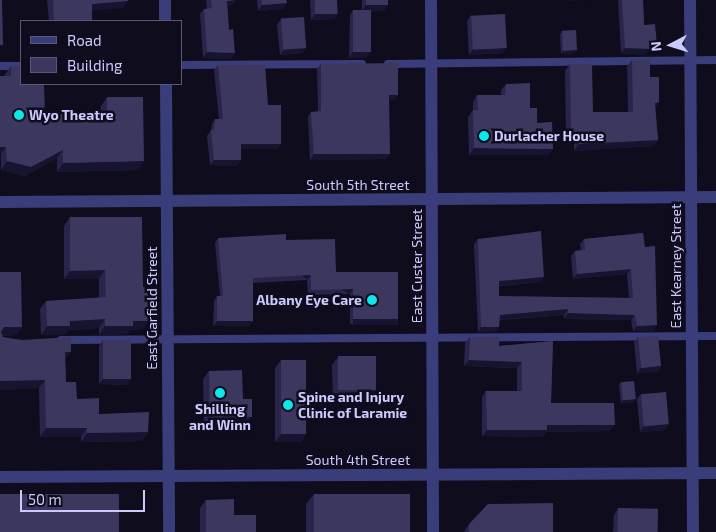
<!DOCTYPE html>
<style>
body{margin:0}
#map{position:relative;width:716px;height:532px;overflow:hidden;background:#0e0c1d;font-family:"Exo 2",sans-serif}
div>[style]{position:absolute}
.service>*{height:8px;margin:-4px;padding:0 4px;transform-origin:4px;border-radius:4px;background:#393d7a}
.minor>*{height:12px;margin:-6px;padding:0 6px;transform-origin:6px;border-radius:6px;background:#393d7a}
.tertiary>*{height:12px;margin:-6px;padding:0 6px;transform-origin:6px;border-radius:6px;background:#393d7a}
.wall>*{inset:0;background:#29254a}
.shaded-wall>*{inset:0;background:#171430;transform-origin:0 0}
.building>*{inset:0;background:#3b375e;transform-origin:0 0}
.dots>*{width:14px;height:14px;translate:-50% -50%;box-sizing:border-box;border:2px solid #0e0c1d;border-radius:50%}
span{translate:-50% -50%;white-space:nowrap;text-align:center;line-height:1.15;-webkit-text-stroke:5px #0e0c1d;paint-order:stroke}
.poi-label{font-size:14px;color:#cbcafd;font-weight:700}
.left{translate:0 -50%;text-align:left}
.right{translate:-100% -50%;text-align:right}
.street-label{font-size:14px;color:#cbcafd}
.legend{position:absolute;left:20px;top:20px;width:162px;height:65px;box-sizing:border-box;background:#0e0c1d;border:1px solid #5a5877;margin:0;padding:6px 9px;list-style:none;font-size:15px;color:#cbcafd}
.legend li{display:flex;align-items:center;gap:10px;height:25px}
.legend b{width:25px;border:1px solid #5a5877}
.north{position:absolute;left:646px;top:20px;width:50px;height:50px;-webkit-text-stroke:4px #0e0c1d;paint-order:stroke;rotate:265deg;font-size:14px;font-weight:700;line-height:20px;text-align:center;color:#cbcafd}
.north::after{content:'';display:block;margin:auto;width:18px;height:22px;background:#cbcafd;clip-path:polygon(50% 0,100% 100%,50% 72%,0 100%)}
.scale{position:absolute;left:20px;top:490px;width:125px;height:22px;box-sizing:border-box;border:2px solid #cbcafd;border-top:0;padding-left:6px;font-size:15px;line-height:18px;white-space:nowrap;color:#cbcafd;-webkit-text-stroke:4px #0e0c1d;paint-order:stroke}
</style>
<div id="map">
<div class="service">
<i style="left:388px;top:64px;width:328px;rotate:-0.7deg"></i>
<i style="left:181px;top:65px;width:181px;rotate:-0.3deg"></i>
<i style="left:0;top:66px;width:21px"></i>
<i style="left:61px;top:340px;width:655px;rotate:-0.35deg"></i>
</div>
<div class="minor">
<i style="left:431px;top:0;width:532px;rotate:89.78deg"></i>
<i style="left:690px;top:0;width:532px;rotate:89.68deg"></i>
<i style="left:0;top:202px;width:716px;rotate:-0.4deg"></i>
</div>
<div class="tertiary">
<i style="left:165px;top:0;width:21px;rotate:90deg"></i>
<i style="left:166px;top:84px;width:448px;rotate:89.6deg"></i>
<i style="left:0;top:477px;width:716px;rotate:-0.32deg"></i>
</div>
<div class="wall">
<i style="clip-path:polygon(47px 0,128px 0,123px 8px,92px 10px,92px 21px,49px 21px)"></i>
<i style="clip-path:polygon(206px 0,235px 0,231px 6px,227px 6px,229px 30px,235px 53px,231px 59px,203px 58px,200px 14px,204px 9px,207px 9px)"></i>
<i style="clip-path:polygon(257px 0,286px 0,287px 3px,283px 9px,258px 11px)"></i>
<i style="clip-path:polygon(310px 0,337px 0,338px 13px,334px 19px,311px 20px)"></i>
<i style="clip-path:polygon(362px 0,388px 0,384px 11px,371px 11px,370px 52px,366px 58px,349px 58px,350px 15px,353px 10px,362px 10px)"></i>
<i style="clip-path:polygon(618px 0,643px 0,644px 25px,653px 51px,648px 51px,645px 55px,621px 53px)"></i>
<i style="clip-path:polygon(471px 15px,503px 53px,469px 55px,467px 21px)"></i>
<i style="clip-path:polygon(281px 19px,306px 48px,302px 53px,280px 55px,277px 25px)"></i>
<i style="clip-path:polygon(562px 32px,575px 53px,561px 54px,560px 34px)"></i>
<i style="clip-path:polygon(632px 60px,650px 77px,659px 102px,655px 108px,658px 140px,653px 146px,574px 151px,574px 139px,566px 139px,565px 71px,570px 64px,593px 112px,628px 112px,627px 66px)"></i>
<i style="clip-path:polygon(321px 64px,398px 95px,394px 100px,389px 100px,386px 159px,310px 160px,308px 117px,311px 112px,318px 112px,317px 69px)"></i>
<i style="clip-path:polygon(218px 65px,268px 105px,281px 144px,277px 149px,241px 149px,241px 160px,237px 166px,210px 165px,207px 136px,211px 130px,212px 124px,215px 119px,219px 119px,214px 70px)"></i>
<i style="clip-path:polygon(11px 66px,45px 114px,101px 113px,101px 106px,107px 97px,144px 161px,138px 170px,57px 172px,57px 158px,25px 176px,1px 170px,0 76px,4px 76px)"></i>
<i style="clip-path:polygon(506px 84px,530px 108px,537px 123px,548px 155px,469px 155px,468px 117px,473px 110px,473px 102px,477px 95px,501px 95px,501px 90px)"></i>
<i style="clip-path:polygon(70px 217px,143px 329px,130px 330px,127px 334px,99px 335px,99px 328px,68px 330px,64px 335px,41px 335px,40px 309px,46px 301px,99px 298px,99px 279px,64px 279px,64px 226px)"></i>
<i style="clip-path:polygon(643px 233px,653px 331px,633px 331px,631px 320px,564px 319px,564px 315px,500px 320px,496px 332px,478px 332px,474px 244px,478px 239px,541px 282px,499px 286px,499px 296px,629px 298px,627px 274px,573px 279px,571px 256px,575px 251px,581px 250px,580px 244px,584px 239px)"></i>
<i style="clip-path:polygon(218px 238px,286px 240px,336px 272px,395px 324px,350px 324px,350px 294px,308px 295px,307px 280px,253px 283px,253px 321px,249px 326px,213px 326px,214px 301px,217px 296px,220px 296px,215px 243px)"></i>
<i style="clip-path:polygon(0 272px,22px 327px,16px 335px,2px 336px,3px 337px,65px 360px,66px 382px,77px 399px,99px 414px,148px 432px,142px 441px,81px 442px,81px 437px,40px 437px,39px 388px,0 390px)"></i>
<i style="clip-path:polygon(470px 337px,499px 346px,553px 341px,551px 403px,610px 431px,546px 432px,543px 437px,482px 436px,482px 397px,486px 391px,517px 391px,517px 368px,464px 366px,465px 343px)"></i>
<i style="clip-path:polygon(638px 337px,661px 366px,657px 372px,637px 373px,634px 342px)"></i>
<i style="clip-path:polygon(103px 340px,131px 379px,127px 385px,99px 384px,99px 346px)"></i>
<i style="clip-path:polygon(338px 357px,376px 390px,370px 398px,333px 402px,332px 365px)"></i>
<i style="clip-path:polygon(281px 360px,306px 434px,301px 442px,275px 442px,275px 368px)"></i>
<i style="clip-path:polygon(209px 371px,243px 399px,246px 425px,204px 426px,203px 379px)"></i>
<i style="clip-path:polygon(621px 382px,634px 402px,621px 403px,619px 385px)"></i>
<i style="clip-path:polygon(641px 394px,669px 424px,665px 430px,640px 432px,637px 399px)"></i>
<i style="clip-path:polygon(314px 494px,410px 532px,306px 532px,306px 504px)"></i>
<i style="clip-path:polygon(206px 500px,234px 515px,256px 532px,200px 532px,200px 508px)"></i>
<i style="clip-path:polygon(618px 508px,658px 532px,613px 532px,614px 515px)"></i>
<i style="clip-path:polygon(469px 524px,553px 532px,464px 532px)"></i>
</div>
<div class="shaded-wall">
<i style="clip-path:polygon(235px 0,231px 6px,223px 6px,227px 1px)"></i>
<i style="clip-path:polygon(571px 0,586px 0,570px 1px)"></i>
<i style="clip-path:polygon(128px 1px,123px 8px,87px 11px,92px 4px)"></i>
<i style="clip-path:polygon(287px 3px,283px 9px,258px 11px,262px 5px)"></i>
<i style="clip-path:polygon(366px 5px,388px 5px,384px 11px,362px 11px)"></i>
<i style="clip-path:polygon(338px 13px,334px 19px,311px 20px,315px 14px)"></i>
<i style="clip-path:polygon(657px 45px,653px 51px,648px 51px,645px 55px,621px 53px,625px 48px)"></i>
<i style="clip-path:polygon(306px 48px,302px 53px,280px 55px,284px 50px)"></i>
<i style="clip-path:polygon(507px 48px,503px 53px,469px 55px,473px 49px)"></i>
<i style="clip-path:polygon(577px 50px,575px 53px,561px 54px,563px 51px)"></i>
<i style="clip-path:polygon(207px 52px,235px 53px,231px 59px,203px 58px)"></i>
<i style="clip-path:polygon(353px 52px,370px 52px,366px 58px,349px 58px)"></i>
<i style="clip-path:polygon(389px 95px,398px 95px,394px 100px,385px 100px)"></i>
<i style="clip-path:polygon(659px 102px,654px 109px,655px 103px)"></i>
<i style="clip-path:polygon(571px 132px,579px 132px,574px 139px,566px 139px)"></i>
<i style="clip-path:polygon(658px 140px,653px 146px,574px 151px,579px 144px)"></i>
<i style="clip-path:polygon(241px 144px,281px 144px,277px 149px,237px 149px)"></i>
<i style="clip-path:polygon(0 147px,6px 147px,0 155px)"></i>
<i style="clip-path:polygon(474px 148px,553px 149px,548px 155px,469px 155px)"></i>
<i style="clip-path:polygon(63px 150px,57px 158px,25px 176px,1px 170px,7px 161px)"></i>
<i style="clip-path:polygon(314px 154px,390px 154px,386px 159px,310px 160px)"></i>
<i style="clip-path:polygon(214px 160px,241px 160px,237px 166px,210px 165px)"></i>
<i style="clip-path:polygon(144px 161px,138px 170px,57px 172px,63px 163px)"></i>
<i style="clip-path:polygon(631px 269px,627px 274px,573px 279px,577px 274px)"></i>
<i style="clip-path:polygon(105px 270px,99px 279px,64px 279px,70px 271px)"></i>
<i style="left:311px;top:275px;width:6px;height:58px;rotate:129deg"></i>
<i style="clip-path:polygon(544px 277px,541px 282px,495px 286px,499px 281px)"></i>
<i style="left:353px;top:289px;width:6px;height:42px;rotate:121deg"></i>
<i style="clip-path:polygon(568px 309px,564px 315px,496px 320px,500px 315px)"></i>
<i style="clip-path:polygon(568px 313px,635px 315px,631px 320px,564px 319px)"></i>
<i style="clip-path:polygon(105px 319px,99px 328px,68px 330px,64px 335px,41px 335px,47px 326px,70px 321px)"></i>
<i style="left:353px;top:319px;width:45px;height:6px"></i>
<i style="clip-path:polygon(133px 321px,149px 321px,143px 329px,130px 330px,127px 334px,99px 335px,105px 326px)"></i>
<i style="clip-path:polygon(217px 321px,253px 321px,249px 326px,213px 326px)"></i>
<i style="clip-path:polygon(657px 325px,653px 331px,633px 331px,637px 326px)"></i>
<i style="clip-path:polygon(4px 327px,22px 327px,16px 335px,0 336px,0 333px)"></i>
<i style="clip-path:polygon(481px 327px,499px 327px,496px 332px,478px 332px)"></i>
<i style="clip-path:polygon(65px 352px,71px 352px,65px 360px)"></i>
<i style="clip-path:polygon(469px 360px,522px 362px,517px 368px,464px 366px)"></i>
<i style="clip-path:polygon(661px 366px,657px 372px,637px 373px,641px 368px)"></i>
<i style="clip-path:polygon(103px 379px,131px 379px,127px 385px,99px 384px)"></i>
<i style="clip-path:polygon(45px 380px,39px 388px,0 390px,0 381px)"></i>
<i style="clip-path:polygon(376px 390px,370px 398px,333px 402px,338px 394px)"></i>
<i style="clip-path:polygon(636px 399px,634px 402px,621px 403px,623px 400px)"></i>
<i style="clip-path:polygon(252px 417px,246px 425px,204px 426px,210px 418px)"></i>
<i style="clip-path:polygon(669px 424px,665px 430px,640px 432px,643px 427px)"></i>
<i style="clip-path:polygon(547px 425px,615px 425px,610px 431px,546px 432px,543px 437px,482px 436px,487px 430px)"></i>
<i style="clip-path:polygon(46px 428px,87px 428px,81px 437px,40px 437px)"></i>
<i style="clip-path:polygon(148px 432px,142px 441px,81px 442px,87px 433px)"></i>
<i style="clip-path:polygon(281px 434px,306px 434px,301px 442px,275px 442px)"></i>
</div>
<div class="building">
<i style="clip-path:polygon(0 0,2px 0,3px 45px,0 45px)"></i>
<i style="clip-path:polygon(53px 0,128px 0,128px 1px,92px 4px,92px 21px,54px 21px)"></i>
<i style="clip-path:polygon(211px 0,235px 0,227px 1px,229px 30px,233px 29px,235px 53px,207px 52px,204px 9px,212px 8px)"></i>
<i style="clip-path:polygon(262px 0,286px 0,287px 3px,262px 5px)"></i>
<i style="left:315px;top:0;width:22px;height:14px"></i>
<i style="left:366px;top:0;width:22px;height:5px"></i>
<i style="clip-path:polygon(622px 0,643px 0,644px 25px,655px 24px,657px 45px,649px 46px,649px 49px,625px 48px)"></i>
<i style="left:353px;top:10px;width:18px;height:42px"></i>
<i style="left:505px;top:14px;width:34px;height:34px;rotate:87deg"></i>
<i style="left:304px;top:17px;width:31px;height:23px;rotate:86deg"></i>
<i style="left:576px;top:30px;width:20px;height:14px;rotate:87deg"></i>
<i style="clip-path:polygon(650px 59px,650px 77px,659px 77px,659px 102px,655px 103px,658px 140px,579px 144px,579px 132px,571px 132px,570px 64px,592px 64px,593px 112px,633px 112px,632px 60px)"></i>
<i style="clip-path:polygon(398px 63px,398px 95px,389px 95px,390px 154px,314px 154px,311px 112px,321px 111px,321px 64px)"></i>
<i style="clip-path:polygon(218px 65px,265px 65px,268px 105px,281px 105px,281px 144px,241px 144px,241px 160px,214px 160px,211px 130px,214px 130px,215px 119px,223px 119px)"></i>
<i style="clip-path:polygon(11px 66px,21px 66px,21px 84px,44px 84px,45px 114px,107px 113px,107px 97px,143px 97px,144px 161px,63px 163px,63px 150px,31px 167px,7px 161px,6px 147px,0 147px,0 76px,11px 76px)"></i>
<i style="clip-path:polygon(530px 83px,530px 108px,537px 108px,537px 123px,552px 122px,553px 149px,474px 148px,473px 110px,478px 110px,477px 95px,505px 95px,506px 84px)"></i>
<i style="clip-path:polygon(70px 217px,142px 217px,143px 287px,149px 287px,149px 321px,133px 321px,133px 326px,105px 326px,105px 319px,70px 321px,70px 326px,47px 326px,46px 301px,106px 297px,105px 270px,70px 271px)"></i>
<i style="clip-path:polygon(541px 231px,544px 277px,499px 281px,499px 296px,633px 298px,631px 269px,577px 274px,575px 251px,585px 250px,584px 239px,643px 233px,645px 247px,655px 246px,657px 325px,637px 326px,635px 315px,568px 313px,568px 309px,500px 315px,499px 327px,481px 327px,478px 239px)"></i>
<i style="clip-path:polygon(286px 234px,286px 240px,335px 239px,336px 272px,398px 272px,398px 319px,353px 319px,353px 289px,311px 290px,311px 275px,253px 278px,253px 321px,217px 321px,217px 296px,223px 296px,218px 238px)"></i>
<i style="clip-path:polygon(0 272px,21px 272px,22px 327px,4px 327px,1px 332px,3px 337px,22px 340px,71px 337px,71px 352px,65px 352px,66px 382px,76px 382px,77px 399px,99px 398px,99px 414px,149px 412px,148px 432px,87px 433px,87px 428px,46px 428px,45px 380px,0 381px)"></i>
<i style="left:658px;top:336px;width:30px;height:20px;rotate:84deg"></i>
<i style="clip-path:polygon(470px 337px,500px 337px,499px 346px,553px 341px,551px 403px,614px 403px,615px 425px,547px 425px,547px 430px,487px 430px,486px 391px,522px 391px,522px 362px,469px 360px)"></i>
<i style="left:103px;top:340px;width:28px;height:39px"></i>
<i style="left:376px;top:356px;width:34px;height:38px;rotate:90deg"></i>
<i style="left:281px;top:360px;width:25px;height:74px"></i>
<i style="clip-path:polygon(242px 370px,243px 399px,252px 399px,252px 417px,210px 418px,209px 371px)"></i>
<i style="left:634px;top:381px;width:18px;height:13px;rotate:84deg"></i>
<i style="left:666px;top:392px;width:32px;height:25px;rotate:85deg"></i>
<i style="left:119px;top:494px;width:38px;height:119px;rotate:90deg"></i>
<i style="left:314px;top:494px;width:96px;height:38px"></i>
<i style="clip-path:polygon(234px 499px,234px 515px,256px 515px,256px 532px,206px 532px,206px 500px)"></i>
<i style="clip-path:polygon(553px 503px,553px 532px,469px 532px,469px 524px,488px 504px)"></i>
<i style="left:618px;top:508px;width:40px;height:24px;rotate:1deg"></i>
</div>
<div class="dots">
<i style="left:19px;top:115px;background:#0ae8e9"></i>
<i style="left:484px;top:136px;background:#0ae8e9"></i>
<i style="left:372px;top:300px;background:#0ae8e9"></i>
<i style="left:220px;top:393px;background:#0ae8e9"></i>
<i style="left:288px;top:405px;background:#0ae8e9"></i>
</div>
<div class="poi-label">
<span class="left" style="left:29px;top:115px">Wyo Theatre</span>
<span class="left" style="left:494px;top:136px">Durlacher House</span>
<span class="right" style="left:362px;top:300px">Albany Eye Care</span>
<span class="left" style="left:298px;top:405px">Spine and Injury<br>Clinic of Laramie</span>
<span style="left:220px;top:417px">Shilling<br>and Winn</span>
</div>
<div class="street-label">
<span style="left:358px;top:185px">South 5th Street</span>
<span style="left:417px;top:266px;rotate:-90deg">East Custer Street</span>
<span style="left:676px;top:266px;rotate:-90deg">East Kearney Street</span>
<span style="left:152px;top:308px;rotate:-90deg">East Garfield Street</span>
<span style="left:358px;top:460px">South 4th Street</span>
</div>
<ul class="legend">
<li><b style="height:6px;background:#393d7a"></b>Road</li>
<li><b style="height:14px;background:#3b375e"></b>Building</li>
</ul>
<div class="north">N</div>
<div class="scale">50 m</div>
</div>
